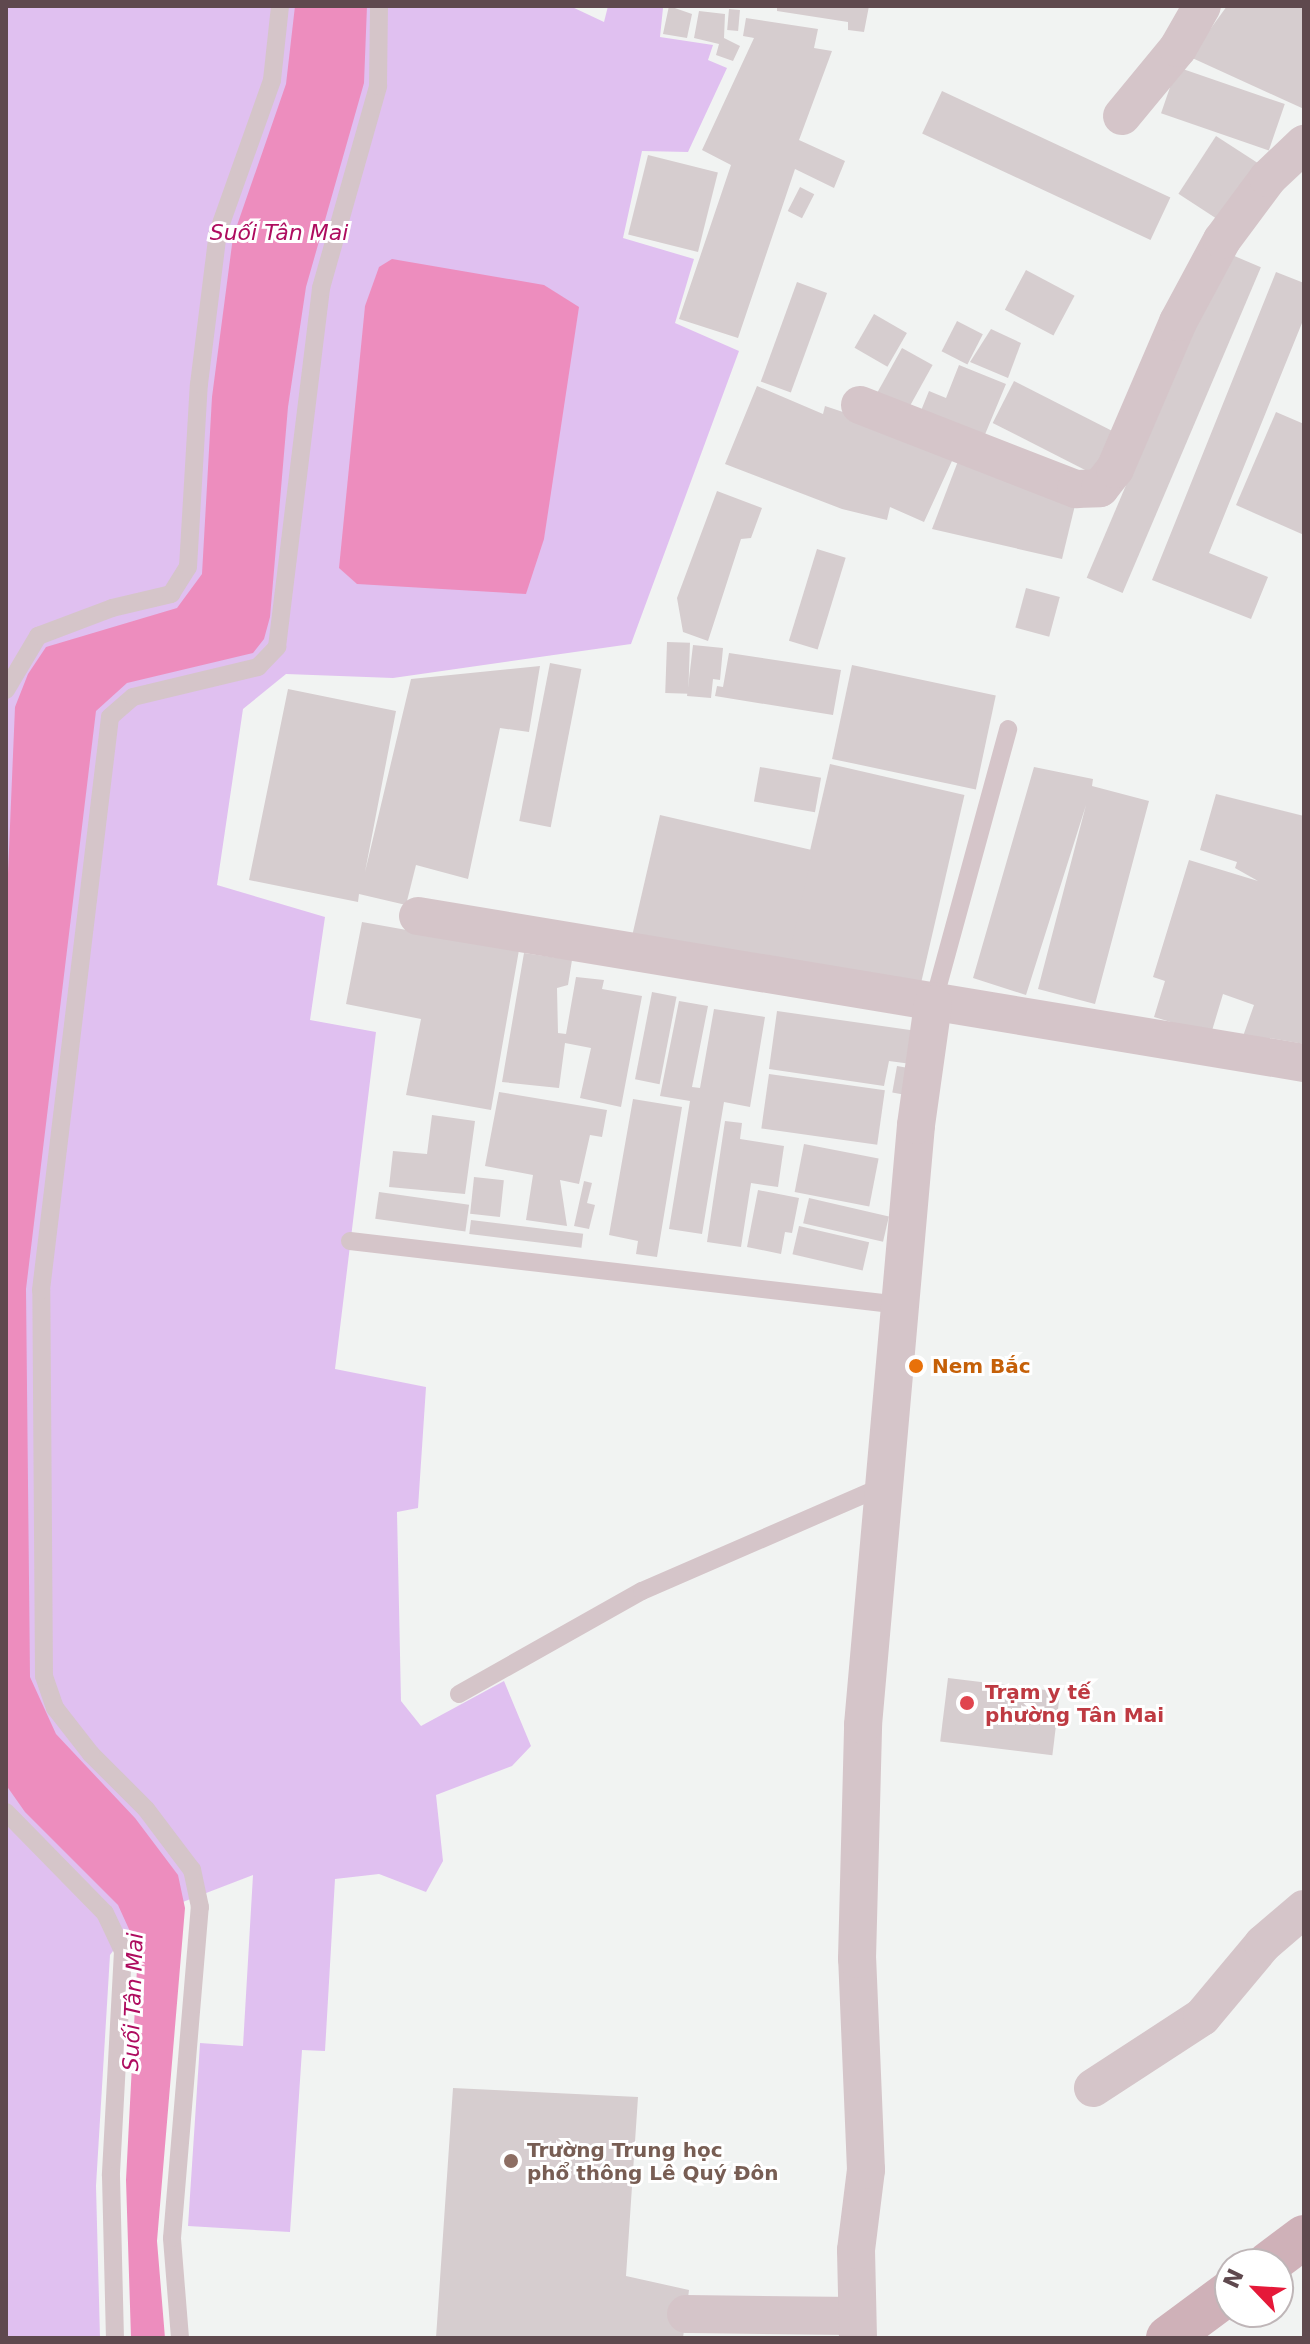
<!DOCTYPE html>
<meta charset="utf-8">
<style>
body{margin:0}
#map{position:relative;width:1310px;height:2344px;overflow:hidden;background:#f1f3f2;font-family:"DejaVu Sans",sans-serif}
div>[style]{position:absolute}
.green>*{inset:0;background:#e0c0f0}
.water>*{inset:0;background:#ed8dbe}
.building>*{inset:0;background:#d6cdcf;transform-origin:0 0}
.service>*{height:18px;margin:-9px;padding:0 9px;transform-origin:9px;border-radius:9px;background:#d5c5c9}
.minor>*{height:38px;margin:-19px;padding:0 19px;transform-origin:19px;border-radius:19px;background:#d5c5c9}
.primary>*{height:44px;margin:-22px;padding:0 22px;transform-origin:22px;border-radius:22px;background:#cfb1b8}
.dots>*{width:22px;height:22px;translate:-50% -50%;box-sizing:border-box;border:4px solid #fff;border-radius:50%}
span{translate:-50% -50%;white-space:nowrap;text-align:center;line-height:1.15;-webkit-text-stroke:6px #fff;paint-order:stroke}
.food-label{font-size:20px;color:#c56008;font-weight:700}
.left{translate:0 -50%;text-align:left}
.health-label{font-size:20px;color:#be3a42;font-weight:700}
.education-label{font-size:20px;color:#785e54;font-weight:700}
.water-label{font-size:22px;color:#ae0c5f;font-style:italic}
.frame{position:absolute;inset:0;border:8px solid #5f494e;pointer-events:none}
.north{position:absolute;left:1214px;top:2248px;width:80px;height:80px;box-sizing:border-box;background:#fff;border:2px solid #bfb6b8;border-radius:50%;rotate:295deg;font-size:22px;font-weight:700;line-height:32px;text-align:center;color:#5f494e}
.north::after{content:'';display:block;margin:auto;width:28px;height:36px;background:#e51939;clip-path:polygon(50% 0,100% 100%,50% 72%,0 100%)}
</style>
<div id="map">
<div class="green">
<i style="clip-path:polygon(6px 6px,570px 6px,604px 22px,608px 6px,663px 8px,660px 37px,713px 45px,708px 60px,727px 68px,688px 152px,642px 151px,623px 238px,694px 259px,675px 323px,739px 351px,631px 644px,393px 678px,286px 674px,243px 709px,217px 885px,325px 917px,310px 1020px,376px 1032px,335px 1369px,426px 1387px,418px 1508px,397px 1512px,401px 1701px,421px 1726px,504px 1681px,531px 1746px,512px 1766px,436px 1795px,443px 1861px,426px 1892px,379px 1874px,335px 1879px,325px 2051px,302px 2050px,290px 2232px,188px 2226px,200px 2043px,243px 2046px,253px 1875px,136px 1920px,110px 1955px,96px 2186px,100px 2338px,6px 2338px)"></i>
</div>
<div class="water">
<i style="clip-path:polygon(295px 6px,367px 6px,364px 83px,306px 287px,288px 407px,270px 617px,264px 639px,253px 653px,127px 683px,96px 711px,26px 1289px,30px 1677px,56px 1734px,135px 1818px,178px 1875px,185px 1908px,157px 2241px,165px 2338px,131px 2338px,126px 2180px,138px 1949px,118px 1905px,25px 1812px,6px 1785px,6px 921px,15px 707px,28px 674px,46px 647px,177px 608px,202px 574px,212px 397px,233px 237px,286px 84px)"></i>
<i style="clip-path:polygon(392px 259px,544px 285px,579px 307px,544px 539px,526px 594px,357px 584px,339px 568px,365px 306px,379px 267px)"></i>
</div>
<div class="building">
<i style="clip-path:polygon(669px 6px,692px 14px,687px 38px,663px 34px)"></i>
<i style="clip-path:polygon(777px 6px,869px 6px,864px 32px,848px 30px,848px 22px,777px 11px)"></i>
<i style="clip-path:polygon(1227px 6px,1304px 6px,1304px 109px,1190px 57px)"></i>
<i style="left:729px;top:9px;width:11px;height:21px;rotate:5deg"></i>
<i style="clip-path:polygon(699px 11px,725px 14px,724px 38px,740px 46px,733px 61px,716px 55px,719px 44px,694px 38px)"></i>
<i style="clip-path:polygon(746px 18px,818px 29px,814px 48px,832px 51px,799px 140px,845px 161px,834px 188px,795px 169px,738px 338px,679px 319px,731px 165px,702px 150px,754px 38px,743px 36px)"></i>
<i style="left:1177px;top:67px;width:114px;height:49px;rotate:19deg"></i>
<i style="left:942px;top:91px;width:252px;height:47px;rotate:25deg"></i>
<i style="left:1216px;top:136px;width:53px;height:69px;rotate:33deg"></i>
<i style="left:648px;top:155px;width:72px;height:82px;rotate:14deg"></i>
<i style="left:800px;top:187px;width:16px;height:27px;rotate:27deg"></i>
<i style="left:1225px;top:252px;width:39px;height:354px;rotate:23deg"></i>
<i style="left:1026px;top:270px;width:55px;height:45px;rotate:28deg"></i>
<i style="clip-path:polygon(1276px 272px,1304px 283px,1304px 318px,1209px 553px,1268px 577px,1251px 619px,1152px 580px)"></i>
<i style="left:797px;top:282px;width:32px;height:106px;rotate:20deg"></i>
<i style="left:874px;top:314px;width:38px;height:39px;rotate:30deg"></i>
<i style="left:957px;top:321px;width:29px;height:34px;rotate:27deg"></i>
<i style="clip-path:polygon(991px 329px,1021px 343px,1008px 378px,970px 362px)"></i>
<i style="left:902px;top:348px;width:35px;height:56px;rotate:29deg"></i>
<i style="clip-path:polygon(959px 365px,1006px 384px,981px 444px,918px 418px,929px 391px,946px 398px)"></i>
<i style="left:1014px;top:381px;width:112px;height:47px;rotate:27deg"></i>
<i style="clip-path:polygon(757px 386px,823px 414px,825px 406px,957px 450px,924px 522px,890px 507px,887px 520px,842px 509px,725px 464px)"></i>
<i style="clip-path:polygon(1276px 412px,1304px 424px,1304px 535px,1236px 505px)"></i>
<i style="clip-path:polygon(963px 448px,1077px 497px,1062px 559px,932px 529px)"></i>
<i style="clip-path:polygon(717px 491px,762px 508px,751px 538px,741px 539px,708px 641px,683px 632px,677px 598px)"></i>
<i style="left:817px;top:549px;width:30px;height:96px;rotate:17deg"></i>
<i style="left:1026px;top:588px;width:35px;height:41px;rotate:15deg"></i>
<i style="left:667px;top:642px;width:23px;height:51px;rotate:2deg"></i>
<i style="clip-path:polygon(693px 645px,723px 648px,720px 680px,713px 679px,711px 698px,687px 696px)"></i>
<i style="clip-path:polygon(729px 653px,841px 670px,833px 715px,715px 696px,717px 686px,723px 687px)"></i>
<i style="left:550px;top:663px;width:32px;height:161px;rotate:11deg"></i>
<i style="left:852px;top:665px;width:147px;height:96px;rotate:12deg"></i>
<i style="clip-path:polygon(540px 666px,529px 732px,500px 728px,468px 879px,416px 865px,406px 905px,359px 894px,358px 902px,249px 880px,288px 689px,396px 711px,365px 872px,411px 679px)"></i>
<i style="left:830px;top:764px;width:138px;height:203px;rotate:13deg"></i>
<i style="left:760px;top:767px;width:62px;height:35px;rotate:10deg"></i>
<i style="clip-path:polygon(1034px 767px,1093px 779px,1092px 786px,1149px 801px,1095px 1004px,1038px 989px,1086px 805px,1026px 995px,973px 978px)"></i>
<i style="clip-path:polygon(1216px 794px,1304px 816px,1304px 1044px,1270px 1038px,1267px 1051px,1241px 1042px,1254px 1005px,1223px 994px,1211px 1034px,1154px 1017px,1165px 981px,1153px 977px,1189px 860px,1258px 881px,1235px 868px,1237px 862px,1200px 850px)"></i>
<i style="left:660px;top:815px;width:157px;height:129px;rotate:13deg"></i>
<i style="clip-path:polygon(362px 922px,519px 950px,491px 1110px,406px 1095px,421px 1019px,346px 1004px)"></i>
<i style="clip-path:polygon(524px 953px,572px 960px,568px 985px,557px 988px,558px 1033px,566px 1034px,576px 977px,604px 980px,602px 989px,642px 996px,621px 1107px,580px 1098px,591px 1048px,565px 1043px,559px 1088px,502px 1082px)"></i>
<i style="left:652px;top:992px;width:25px;height:89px;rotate:11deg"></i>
<i style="clip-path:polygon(679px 1001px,708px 1006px,692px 1087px,700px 1088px,714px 1009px,765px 1017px,750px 1107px,724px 1102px,702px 1234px,669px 1229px,690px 1101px,660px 1096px)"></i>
<i style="clip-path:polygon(777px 1011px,924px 1032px,919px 1065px,889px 1061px,884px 1086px,769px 1069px)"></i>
<i style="left:897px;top:1066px;width:22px;height:27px;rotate:10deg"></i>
<i style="left:769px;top:1074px;width:117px;height:55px;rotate:8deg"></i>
<i style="clip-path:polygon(499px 1092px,607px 1110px,602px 1137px,590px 1135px,579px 1184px,560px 1180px,567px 1226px,526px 1220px,533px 1175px,485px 1166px)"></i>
<i style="clip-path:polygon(633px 1099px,682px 1107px,657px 1257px,636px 1254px,638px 1241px,609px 1235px)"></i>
<i style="clip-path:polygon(432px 1115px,475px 1121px,465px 1194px,389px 1187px,393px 1151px,427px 1154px)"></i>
<i style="clip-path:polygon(725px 1121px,742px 1123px,740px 1139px,784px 1146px,778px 1187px,751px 1183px,741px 1247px,707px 1242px)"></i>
<i style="left:804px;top:1144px;width:76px;height:49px;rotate:11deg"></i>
<i style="left:474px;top:1177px;width:30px;height:37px;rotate:6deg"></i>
<i style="clip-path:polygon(584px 1181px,592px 1183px,587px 1203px,595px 1205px,589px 1229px,574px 1226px)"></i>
<i style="clip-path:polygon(758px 1190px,799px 1198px,792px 1233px,785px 1232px,781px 1254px,747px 1247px)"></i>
<i style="left:379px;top:1192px;width:91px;height:27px;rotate:8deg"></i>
<i style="left:809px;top:1198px;width:82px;height:26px;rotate:13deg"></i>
<i style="left:471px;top:1220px;width:113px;height:14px;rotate:7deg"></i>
<i style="left:799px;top:1226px;width:72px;height:29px;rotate:13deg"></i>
<i style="left:948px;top:1678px;width:113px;height:64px;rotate:7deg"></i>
<i style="clip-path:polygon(453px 2088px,638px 2097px,626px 2276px,689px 2290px,683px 2338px,436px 2338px)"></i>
</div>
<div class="service">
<i style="left:6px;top:690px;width:63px;rotate:-59.3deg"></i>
<i style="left:38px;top:636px;width:79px;rotate:-20.7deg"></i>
<i style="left:112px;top:608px;width:61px;rotate:-13.3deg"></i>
<i style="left:171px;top:594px;width:32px;rotate:-58deg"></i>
<i style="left:188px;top:567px;width:183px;rotate:-86.6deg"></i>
<i style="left:199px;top:384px;width:153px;rotate:-82.9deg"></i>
<i style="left:218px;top:232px;width:161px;rotate:-70.4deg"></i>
<i style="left:272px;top:80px;width:74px;rotate:-83.8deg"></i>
<i style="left:933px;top:1004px;width:285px;rotate:-74.7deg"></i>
<i style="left:350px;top:1241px;width:554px;rotate:6.64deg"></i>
<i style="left:459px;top:1694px;width:210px;rotate:-29.4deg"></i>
<i style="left:642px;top:1591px;width:264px;rotate:-23.5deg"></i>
<i style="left:6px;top:1812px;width:141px;rotate:45.6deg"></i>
<i style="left:105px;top:1913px;width:42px;rotate:64.7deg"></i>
<i style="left:123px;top:1951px;width:225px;rotate:93.1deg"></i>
<i style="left:111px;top:2176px;width:162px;rotate:88.6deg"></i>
<i style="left:180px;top:2338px;width:100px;rotate:-94.6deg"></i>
<i style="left:172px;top:2238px;width:332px;rotate:-85.2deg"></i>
<i style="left:200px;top:1907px;width:38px;rotate:-102deg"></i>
<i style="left:192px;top:1870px;width:76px;rotate:-127deg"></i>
<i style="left:146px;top:1809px;width:78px;rotate:-135deg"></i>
<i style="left:91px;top:1754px;width:58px;rotate:-128deg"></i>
<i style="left:55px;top:1708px;width:34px;rotate:-109deg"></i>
<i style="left:44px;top:1676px;width:386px;rotate:-90.4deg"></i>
<i style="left:41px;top:1290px;width:577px;rotate:-83.13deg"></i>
<i style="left:110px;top:717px;width:30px;rotate:-41deg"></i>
<i style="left:133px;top:697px;width:129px;rotate:-13.5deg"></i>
<i style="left:258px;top:667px;width:28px;rotate:-46deg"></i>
<i style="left:277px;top:647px;width:362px;rotate:-83deg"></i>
<i style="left:321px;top:288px;width:210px;rotate:-74.2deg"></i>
<i style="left:378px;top:86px;width:80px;rotate:-89.3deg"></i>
</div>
<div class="minor">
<i style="left:1122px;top:116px;width:88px;rotate:-50.5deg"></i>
<i style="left:1178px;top:48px;width:48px;rotate:-60.3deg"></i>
<i style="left:860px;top:405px;width:232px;rotate:21.3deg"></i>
<i style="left:1076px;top:489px;width:24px;rotate:-2deg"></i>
<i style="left:1100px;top:488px;width:24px;rotate:-52deg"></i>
<i style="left:1115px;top:469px;width:160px;rotate:-66.8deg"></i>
<i style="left:1178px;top:322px;width:93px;rotate:-61.8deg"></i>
<i style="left:1222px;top:240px;width:77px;rotate:-53.4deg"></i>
<i style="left:1268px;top:178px;width:50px;rotate:-43.4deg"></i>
<i style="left:418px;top:916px;width:898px;rotate:9.42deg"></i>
<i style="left:1093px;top:2088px;width:130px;rotate:-33.1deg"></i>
<i style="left:1202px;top:2017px;width:95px;rotate:-50.1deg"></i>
<i style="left:1263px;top:1944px;width:54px;rotate:-40.5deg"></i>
<i style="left:686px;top:2314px;width:169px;rotate:0.7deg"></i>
<i style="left:858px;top:2338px;width:88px;rotate:-91.3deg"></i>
<i style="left:856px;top:2250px;width:81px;rotate:-82.9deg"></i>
<i style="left:866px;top:2170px;width:211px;rotate:-92.4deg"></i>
<i style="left:857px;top:1959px;width:234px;rotate:-88.5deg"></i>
<i style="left:863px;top:1725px;width:602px;rotate:-84.95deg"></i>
<i style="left:916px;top:1125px;width:122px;rotate:-82deg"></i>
</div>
<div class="primary">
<i style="left:1268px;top:2264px;width:45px;rotate:-36.9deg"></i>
<i style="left:1168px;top:2338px;width:77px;rotate:-36.6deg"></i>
</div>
<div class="dots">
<i style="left:916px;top:1366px;background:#e8710a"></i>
<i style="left:967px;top:1703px;background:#e0444e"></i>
<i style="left:511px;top:2161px;background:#8d6e63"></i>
</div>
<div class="food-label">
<span class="left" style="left:932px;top:1366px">Nem Bắc</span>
</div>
<div class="health-label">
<span class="left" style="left:985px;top:1704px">Trạm y tế<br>phường Tân Mai</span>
</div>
<div class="education-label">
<span class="left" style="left:527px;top:2162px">Trường Trung học<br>phổ thông Lê Quý Đôn</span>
</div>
<div class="water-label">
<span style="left:279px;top:233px">Suối Tân Mai</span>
<span style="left:133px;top:2002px;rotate:-88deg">Suối Tân Mai</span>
</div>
<div class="frame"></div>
<div class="north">N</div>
</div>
